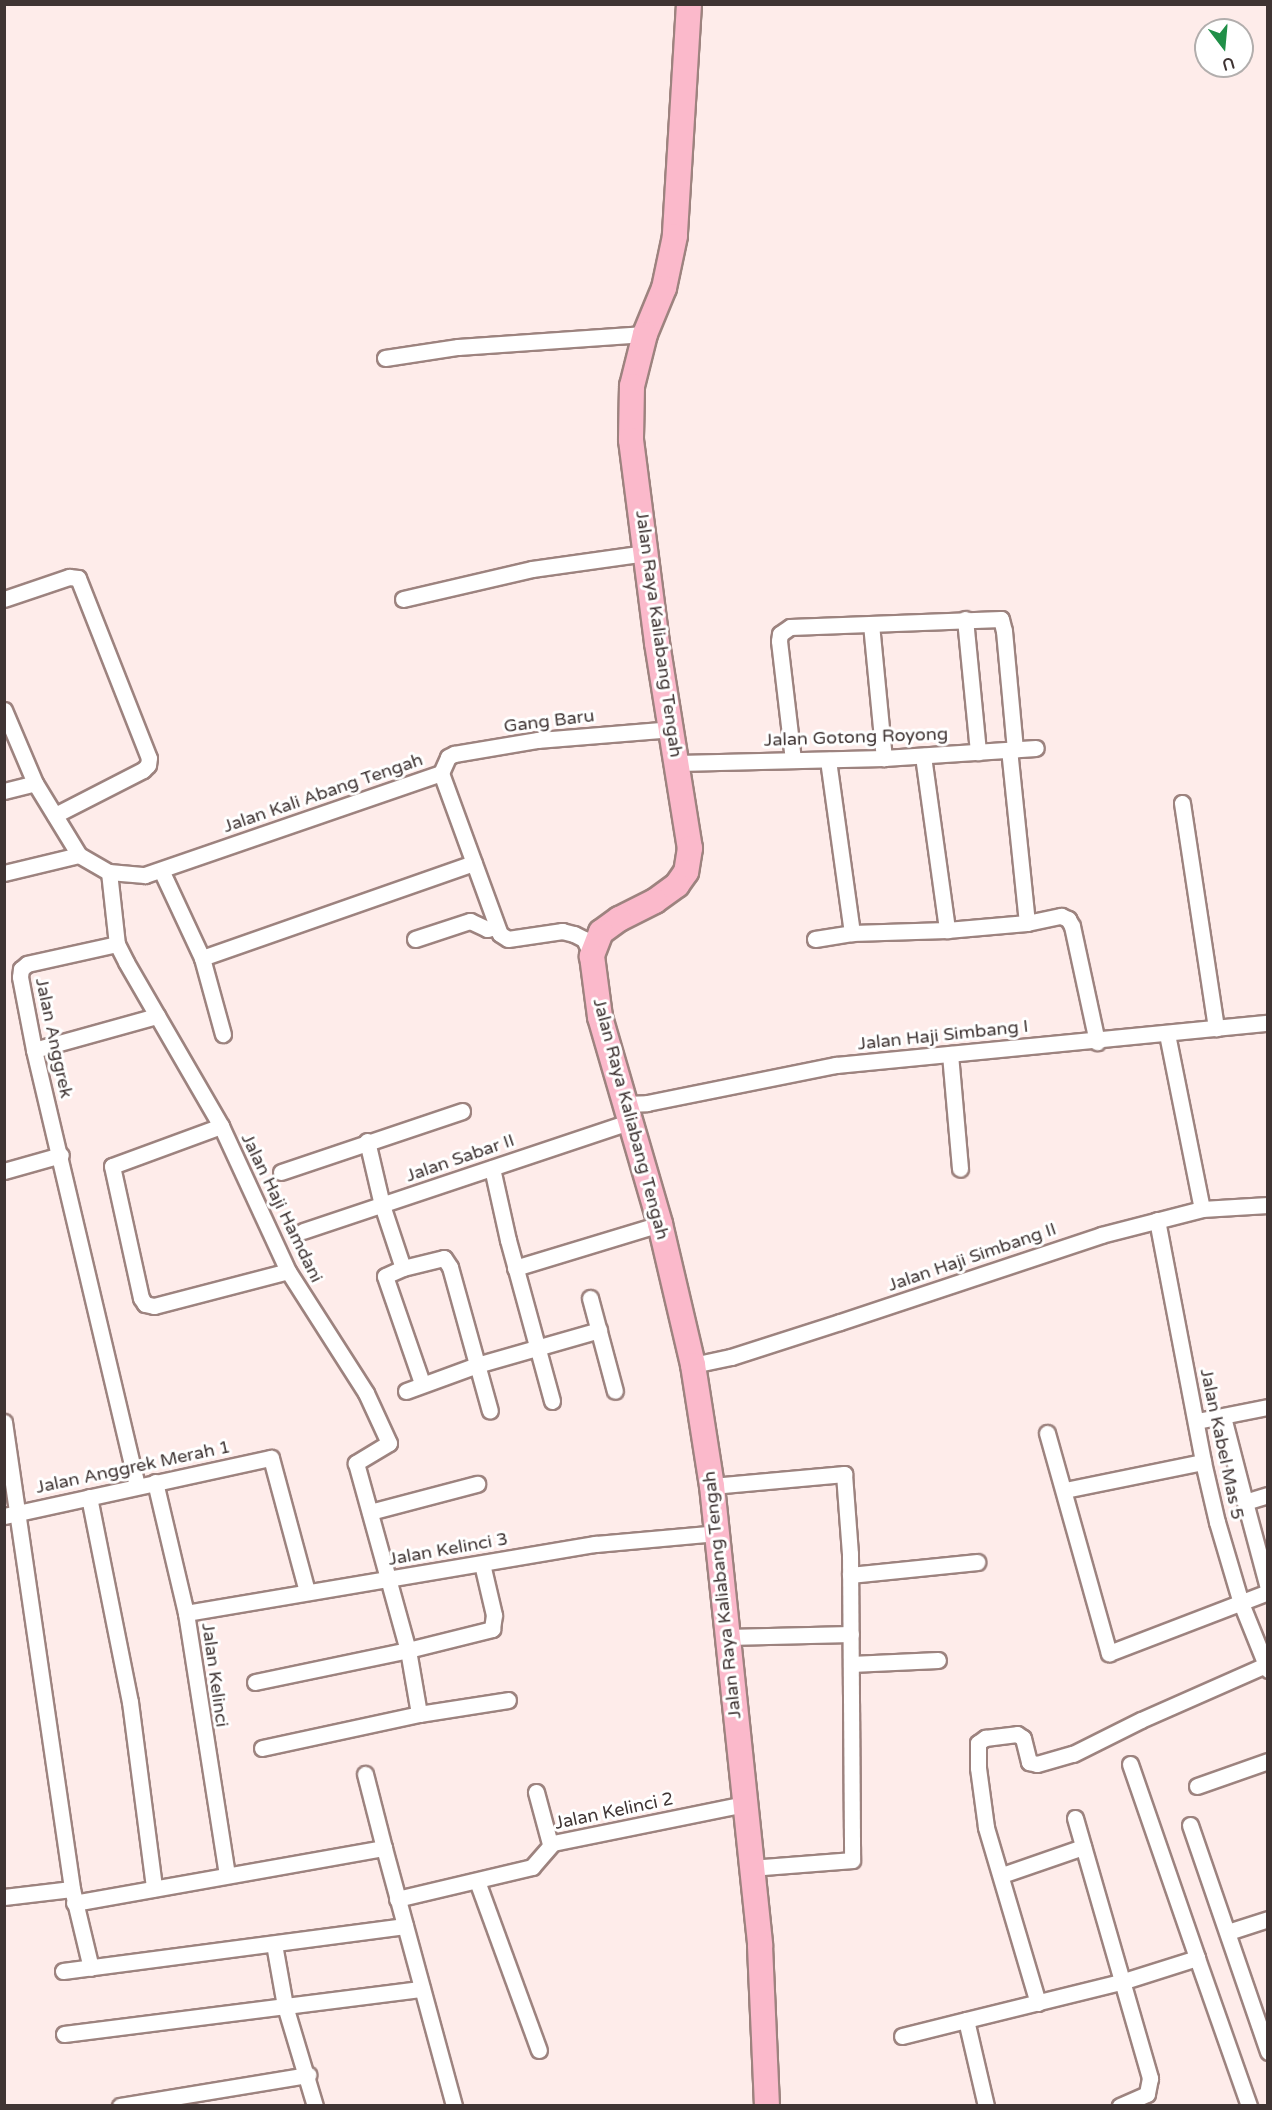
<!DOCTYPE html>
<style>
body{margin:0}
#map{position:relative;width:1272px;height:2110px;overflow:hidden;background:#feecea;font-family:"Varela Round",sans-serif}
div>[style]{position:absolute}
.roads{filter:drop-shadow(2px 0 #9d837f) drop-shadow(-2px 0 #9d837f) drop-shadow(0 2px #9d837f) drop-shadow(0 -2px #9d837f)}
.minor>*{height:15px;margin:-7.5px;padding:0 7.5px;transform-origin:7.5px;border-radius:7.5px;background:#fff}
.primary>*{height:24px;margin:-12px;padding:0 12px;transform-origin:12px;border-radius:12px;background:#fbb9cb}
span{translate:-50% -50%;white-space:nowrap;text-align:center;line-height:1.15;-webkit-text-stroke:6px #fff;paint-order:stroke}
.street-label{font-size:18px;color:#3f3433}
.frame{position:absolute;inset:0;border:6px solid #3f3433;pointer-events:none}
.north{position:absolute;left:1194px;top:18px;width:60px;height:60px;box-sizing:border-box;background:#fff;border:2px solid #b2aead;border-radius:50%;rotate:164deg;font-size:16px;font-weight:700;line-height:24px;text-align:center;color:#3f3433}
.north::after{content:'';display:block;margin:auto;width:21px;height:27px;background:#208f48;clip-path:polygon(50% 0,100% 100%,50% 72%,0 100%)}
</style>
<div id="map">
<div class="roads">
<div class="minor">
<i style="left:385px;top:358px;width:74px;rotate:-8.6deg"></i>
<i style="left:458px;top:347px;width:187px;rotate:-4deg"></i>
<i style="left:4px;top:599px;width:69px;rotate:-18.7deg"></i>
<i style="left:69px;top:577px;width:9px;rotate:6deg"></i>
<i style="left:78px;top:578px;width:193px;rotate:68.5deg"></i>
<i style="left:149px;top:758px;width:7px;rotate:98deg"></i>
<i style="left:148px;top:765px;width:7px;rotate:135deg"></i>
<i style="left:143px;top:770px;width:99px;rotate:152.9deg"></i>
<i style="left:403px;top:599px;width:132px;rotate:-13.1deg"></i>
<i style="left:532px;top:569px;width:115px;rotate:-8deg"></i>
<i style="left:965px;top:619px;width:134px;rotate:84.4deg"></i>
<i style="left:871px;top:624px;width:135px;rotate:84.5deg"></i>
<i style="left:4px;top:710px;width:79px;rotate:67deg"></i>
<i style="left:35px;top:783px;width:84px;rotate:58.6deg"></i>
<i style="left:79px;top:855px;width:34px;rotate:30deg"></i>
<i style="left:109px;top:872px;width:36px;rotate:5deg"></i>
<i style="left:145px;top:875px;width:313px;rotate:-19deg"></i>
<i style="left:923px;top:756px;width:176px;rotate:82.1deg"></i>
<i style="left:793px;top:760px;width:120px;rotate:-96.7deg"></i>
<i style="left:779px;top:641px;width:7px;rotate:-82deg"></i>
<i style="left:780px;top:634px;width:12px;rotate:-35deg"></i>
<i style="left:790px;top:627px;width:211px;rotate:-2.2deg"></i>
<i style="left:1001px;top:619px;width:12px;rotate:76deg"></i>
<i style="left:1004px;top:631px;width:119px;rotate:84.7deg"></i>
<i style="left:828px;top:760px;width:175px;rotate:82.1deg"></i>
<i style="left:852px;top:933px;width:95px;rotate:-1.8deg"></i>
<i style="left:947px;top:930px;width:80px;rotate:-5deg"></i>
<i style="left:1027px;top:923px;width:174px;rotate:-95.9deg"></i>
<i style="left:678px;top:763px;width:206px;rotate:-1.4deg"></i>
<i style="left:884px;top:758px;width:152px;rotate:-3.8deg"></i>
<i style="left:441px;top:773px;width:171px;rotate:69.9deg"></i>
<i style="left:500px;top:934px;width:9px;rotate:32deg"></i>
<i style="left:508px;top:939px;width:55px;rotate:-8.4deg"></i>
<i style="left:562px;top:931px;width:12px;rotate:14deg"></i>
<i style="left:574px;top:934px;width:11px;rotate:27deg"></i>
<i style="left:584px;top:939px;width:19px;rotate:65deg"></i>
<i style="left:441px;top:773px;width:17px;rotate:-66deg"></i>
<i style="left:448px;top:757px;width:7px;rotate:-27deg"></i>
<i style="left:454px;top:754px;width:85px;rotate:-9.5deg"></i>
<i style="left:538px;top:740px;width:134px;rotate:-4.7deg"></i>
<i style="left:4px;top:791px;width:32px;rotate:-14deg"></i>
<i style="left:1182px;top:803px;width:228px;rotate:81.4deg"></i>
<i style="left:161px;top:870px;width:97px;rotate:65deg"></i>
<i style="left:202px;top:958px;width:288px;rotate:-19.3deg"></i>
<i style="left:109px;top:872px;width:72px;rotate:83.7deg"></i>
<i style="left:117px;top:944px;width:20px;rotate:63deg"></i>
<i style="left:126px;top:962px;width:190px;rotate:59.9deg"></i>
<i style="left:221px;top:1126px;width:160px;rotate:65.2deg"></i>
<i style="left:288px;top:1271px;width:145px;rotate:57.4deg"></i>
<i style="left:366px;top:1393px;width:55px;rotate:65.3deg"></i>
<i style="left:389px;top:1443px;width:39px;rotate:149deg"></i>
<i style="left:356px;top:1463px;width:194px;rotate:74.5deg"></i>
<i style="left:408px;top:1650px;width:65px;rotate:80.2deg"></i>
<i style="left:4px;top:873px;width:77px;rotate:-13.5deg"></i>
<i style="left:1027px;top:923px;width:35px;rotate:-12deg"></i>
<i style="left:1061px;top:916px;width:8px;rotate:23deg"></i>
<i style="left:1068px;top:919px;width:8px;rotate:60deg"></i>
<i style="left:1072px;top:926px;width:119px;rotate:77.8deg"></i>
<i style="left:415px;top:939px;width:58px;rotate:-18.1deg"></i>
<i style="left:470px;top:921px;width:19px;rotate:25deg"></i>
<i style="left:487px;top:929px;width:10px;rotate:-11deg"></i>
<i style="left:815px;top:939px;width:37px;rotate:-9deg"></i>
<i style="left:117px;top:944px;width:92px;rotate:167.5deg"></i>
<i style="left:27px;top:964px;width:8px;rotate:140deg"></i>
<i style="left:21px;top:969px;width:8px;rotate:97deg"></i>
<i style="left:20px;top:977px;width:74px;rotate:79.1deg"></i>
<i style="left:34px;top:1050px;width:448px;rotate:76.7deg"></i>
<i style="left:202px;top:958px;width:79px;rotate:74.6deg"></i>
<i style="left:1167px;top:1034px;width:178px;rotate:78.7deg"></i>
<i style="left:34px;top:1050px;width:128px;rotate:-15.5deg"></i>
<i style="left:950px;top:1054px;width:115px;rotate:85deg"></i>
<i style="left:624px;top:1104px;width:23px;rotate:-2deg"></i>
<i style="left:647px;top:1103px;width:193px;rotate:-11.4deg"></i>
<i style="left:836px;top:1065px;width:434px;rotate:-5.6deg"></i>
<i style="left:221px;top:1126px;width:116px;rotate:159.8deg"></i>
<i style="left:112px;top:1166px;width:135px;rotate:77.6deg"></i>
<i style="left:141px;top:1298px;width:7px;rotate:56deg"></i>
<i style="left:145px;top:1304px;width:9px;rotate:13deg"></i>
<i style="left:154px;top:1306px;width:138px;rotate:-14.6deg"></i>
<i style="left:367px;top:1141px;width:66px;rotate:76.8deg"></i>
<i style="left:382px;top:1205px;width:66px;rotate:71.6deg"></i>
<i style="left:492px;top:1168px;width:74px;rotate:77.5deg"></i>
<i style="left:508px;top:1240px;width:167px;rotate:74.7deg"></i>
<i style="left:4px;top:1171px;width:59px;rotate:-15.7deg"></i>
<i style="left:281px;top:1172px;width:191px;rotate:-18.6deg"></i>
<i style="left:1157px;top:1220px;width:246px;rotate:79.2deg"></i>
<i style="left:1203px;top:1462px;width:62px;rotate:76.9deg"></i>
<i style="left:1217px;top:1522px;width:84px;rotate:73.5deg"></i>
<i style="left:1241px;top:1603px;width:72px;rotate:68.1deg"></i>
<i style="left:303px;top:1231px;width:344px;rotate:-18.5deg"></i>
<i style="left:515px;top:1268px;width:152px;rotate:-16.9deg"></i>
<i style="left:590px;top:1298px;width:96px;rotate:75deg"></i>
<i style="left:693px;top:1365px;width:39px;rotate:-12deg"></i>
<i style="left:731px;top:1357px;width:114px;rotate:-17.8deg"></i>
<i style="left:840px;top:1322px;width:275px;rotate:-18.4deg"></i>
<i style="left:1101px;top:1235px;width:104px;rotate:-14.4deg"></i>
<i style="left:1202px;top:1209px;width:66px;rotate:-3.5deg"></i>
<i style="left:422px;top:1383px;width:113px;rotate:-109.1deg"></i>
<i style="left:385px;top:1276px;width:20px;rotate:-24deg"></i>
<i style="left:403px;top:1268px;width:42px;rotate:-13.7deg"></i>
<i style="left:444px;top:1258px;width:11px;rotate:56deg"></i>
<i style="left:450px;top:1267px;width:149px;rotate:74.5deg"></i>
<i style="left:406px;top:1391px;width:76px;rotate:-20.1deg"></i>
<i style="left:477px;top:1365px;width:127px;rotate:-16deg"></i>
<i style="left:1223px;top:1417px;width:88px;rotate:75.5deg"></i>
<i style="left:1245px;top:1502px;width:24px;rotate:-17deg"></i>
<i style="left:1197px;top:1421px;width:72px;rotate:-11.2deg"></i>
<i style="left:4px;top:1422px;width:472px;rotate:81.7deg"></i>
<i style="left:72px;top:1889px;width:81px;rotate:76.5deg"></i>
<i style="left:1047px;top:1433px;width:229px;rotate:74.3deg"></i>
<i style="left:1109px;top:1653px;width:170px;rotate:-21deg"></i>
<i style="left:155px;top:1482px;width:135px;rotate:76.7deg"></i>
<i style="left:186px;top:1613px;width:265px;rotate:81.1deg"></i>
<i style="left:712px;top:1486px;width:133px;rotate:-5.2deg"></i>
<i style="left:844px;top:1474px;width:80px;rotate:85.7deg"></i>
<i style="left:850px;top:1554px;width:306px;rotate:89.6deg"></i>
<i style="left:852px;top:1860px;width:101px;rotate:175.5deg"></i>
<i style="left:1065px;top:1490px;width:141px;rotate:-11.5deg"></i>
<i style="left:89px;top:1497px;width:209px;rotate:78.7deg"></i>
<i style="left:130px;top:1702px;width:188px;rotate:82.6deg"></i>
<i style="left:1245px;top:1502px;width:89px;rotate:75deg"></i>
<i style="left:370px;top:1512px;width:111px;rotate:-14.7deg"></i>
<i style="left:4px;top:1516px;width:273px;rotate:-12.3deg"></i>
<i style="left:271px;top:1458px;width:138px;rotate:74.9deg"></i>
<i style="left:850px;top:1575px;width:128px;rotate:-5.8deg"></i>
<i style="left:186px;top:1613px;width:415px;rotate:-9.6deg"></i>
<i style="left:595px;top:1544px;width:123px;rotate:-5.1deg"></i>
<i style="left:727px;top:1637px;width:124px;rotate:-1.4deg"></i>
<i style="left:851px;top:1664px;width:87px;rotate:-2.6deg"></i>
<i style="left:255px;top:1682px;width:156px;rotate:-11.8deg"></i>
<i style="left:408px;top:1650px;width:87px;rotate:-14deg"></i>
<i style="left:492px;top:1629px;width:14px;rotate:-82deg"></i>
<i style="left:494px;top:1615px;width:52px;rotate:-103.2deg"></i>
<i style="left:262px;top:1748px;width:161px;rotate:-12.2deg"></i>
<i style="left:419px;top:1714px;width:90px;rotate:-8.9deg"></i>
<i style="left:1130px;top:1764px;width:205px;rotate:70.9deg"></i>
<i style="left:365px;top:1774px;width:76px;rotate:75.6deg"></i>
<i style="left:1197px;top:1786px;width:75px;rotate:-19.4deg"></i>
<i style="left:536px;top:1792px;width:54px;rotate:74.9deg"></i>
<i style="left:1075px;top:1818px;width:271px;rotate:73.9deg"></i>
<i style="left:1150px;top:2078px;width:16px;rotate:101deg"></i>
<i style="left:1147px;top:2094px;width:30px;rotate:156deg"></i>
<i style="left:1190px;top:1825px;width:240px;rotate:71deg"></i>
<i style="left:1002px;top:1875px;width:86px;rotate:-19.1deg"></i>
<i style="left:477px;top:1881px;width:180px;rotate:69.9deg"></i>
<i style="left:4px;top:1897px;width:68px;rotate:-6.7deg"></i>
<i style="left:397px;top:1899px;width:139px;rotate:-13.3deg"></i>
<i style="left:532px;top:1867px;width:32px;rotate:-49deg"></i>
<i style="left:553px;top:1843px;width:195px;rotate:-11.5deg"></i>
<i style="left:74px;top:1903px;width:315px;rotate:-10.1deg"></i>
<i style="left:384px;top:1848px;width:267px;rotate:74.8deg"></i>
<i style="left:1228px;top:1932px;width:42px;rotate:-18deg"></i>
<i style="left:274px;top:1944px;width:63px;rotate:79.9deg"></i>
<i style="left:285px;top:2006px;width:104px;rotate:73.3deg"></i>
<i style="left:63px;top:1971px;width:345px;rotate:-7.5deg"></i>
<i style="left:1038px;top:2003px;width:184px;rotate:-106.5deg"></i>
<i style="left:986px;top:1827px;width:60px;rotate:-97.7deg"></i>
<i style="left:978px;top:1768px;width:25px;rotate:-90deg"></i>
<i style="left:978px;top:1743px;width:9px;rotate:-36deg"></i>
<i style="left:985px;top:1738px;width:32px;rotate:-7deg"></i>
<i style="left:1017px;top:1734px;width:7px;rotate:34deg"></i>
<i style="left:1023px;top:1738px;width:25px;rotate:76deg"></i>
<i style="left:1029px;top:1762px;width:8px;rotate:14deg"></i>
<i style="left:1037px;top:1764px;width:37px;rotate:-16deg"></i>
<i style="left:1073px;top:1754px;width:76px;rotate:-26.6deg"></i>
<i style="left:1141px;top:1720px;width:139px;rotate:-23.8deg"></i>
<i style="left:64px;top:2034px;width:361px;rotate:-7.2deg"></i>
<i style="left:902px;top:2036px;width:66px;rotate:-14deg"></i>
<i style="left:120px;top:2106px;width:191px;rotate:-9.4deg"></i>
<i style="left:986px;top:2106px;width:88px;rotate:-103.1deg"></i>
<i style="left:966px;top:2020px;width:160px;rotate:-13.8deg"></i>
<i style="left:1121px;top:1982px;width:80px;rotate:-17.5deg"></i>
<i style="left:1197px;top:1958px;width:157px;rotate:70.6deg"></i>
</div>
<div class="primary">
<i style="left:689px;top:4px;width:232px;rotate:93.5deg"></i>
<i style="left:675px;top:236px;width:53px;rotate:101.9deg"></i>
<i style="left:664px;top:288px;width:50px;rotate:112.4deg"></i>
<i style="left:645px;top:334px;width:54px;rotate:104deg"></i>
<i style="left:632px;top:386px;width:54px;rotate:91.1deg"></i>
<i style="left:631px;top:440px;width:205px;rotate:82.7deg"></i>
<i style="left:657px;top:643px;width:208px;rotate:80.9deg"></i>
<i style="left:690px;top:848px;width:24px;rotate:99deg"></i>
<i style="left:686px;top:872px;width:16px;rotate:125deg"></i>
<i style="left:677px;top:885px;width:27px;rotate:144deg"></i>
<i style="left:655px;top:901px;width:40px;rotate:153.4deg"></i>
<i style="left:619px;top:919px;width:22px;rotate:144deg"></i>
<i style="left:601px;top:932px;width:26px;rotate:111deg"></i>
<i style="left:592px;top:956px;width:62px;rotate:82.5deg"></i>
<i style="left:600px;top:1017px;width:216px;rotate:73.8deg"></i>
<i style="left:660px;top:1224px;width:145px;rotate:76.8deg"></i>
<i style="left:693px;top:1365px;width:122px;rotate:81.1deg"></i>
<i style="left:712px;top:1486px;width:462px;rotate:84deg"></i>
<i style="left:760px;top:1946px;width:160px;rotate:87.5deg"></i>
</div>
</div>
<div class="street-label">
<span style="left:659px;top:634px;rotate:82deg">Jalan Raya Kaliabang Tengah</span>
<span style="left:549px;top:721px;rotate:-7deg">Gang Baru</span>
<span style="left:856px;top:737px;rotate:-2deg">Jalan Gotong Royong</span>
<span style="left:323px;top:793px;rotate:-19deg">Jalan Kali Abang Tengah</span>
<span style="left:943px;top:1035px;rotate:-6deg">Jalan Haji Simbang I</span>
<span style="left:54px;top:1038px;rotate:78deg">Jalan Anggrek</span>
<span style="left:631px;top:1119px;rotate:75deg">Jalan Raya Kaliabang Tengah</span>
<span style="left:460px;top:1158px;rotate:-19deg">Jalan Sabar II</span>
<span style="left:282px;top:1208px;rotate:64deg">Jalan Haji Hamdani</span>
<span style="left:972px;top:1257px;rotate:-19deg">Jalan Haji Simbang II</span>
<span style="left:1222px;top:1444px;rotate:78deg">Jalan Kabel Mas 5</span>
<span style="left:133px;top:1467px;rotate:-12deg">Jalan Anggrek Merah 1</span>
<span style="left:448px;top:1549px;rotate:-10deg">Jalan Kelinci 3</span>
<span style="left:722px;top:1595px;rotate:-96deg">Jalan Raya Kaliabang Tengah</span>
<span style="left:215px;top:1675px;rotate:82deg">Jalan Kelinci</span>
<span style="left:614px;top:1811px;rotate:-12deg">Jalan Kelinci 2</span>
</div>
<div class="frame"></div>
<div class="north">U</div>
</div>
